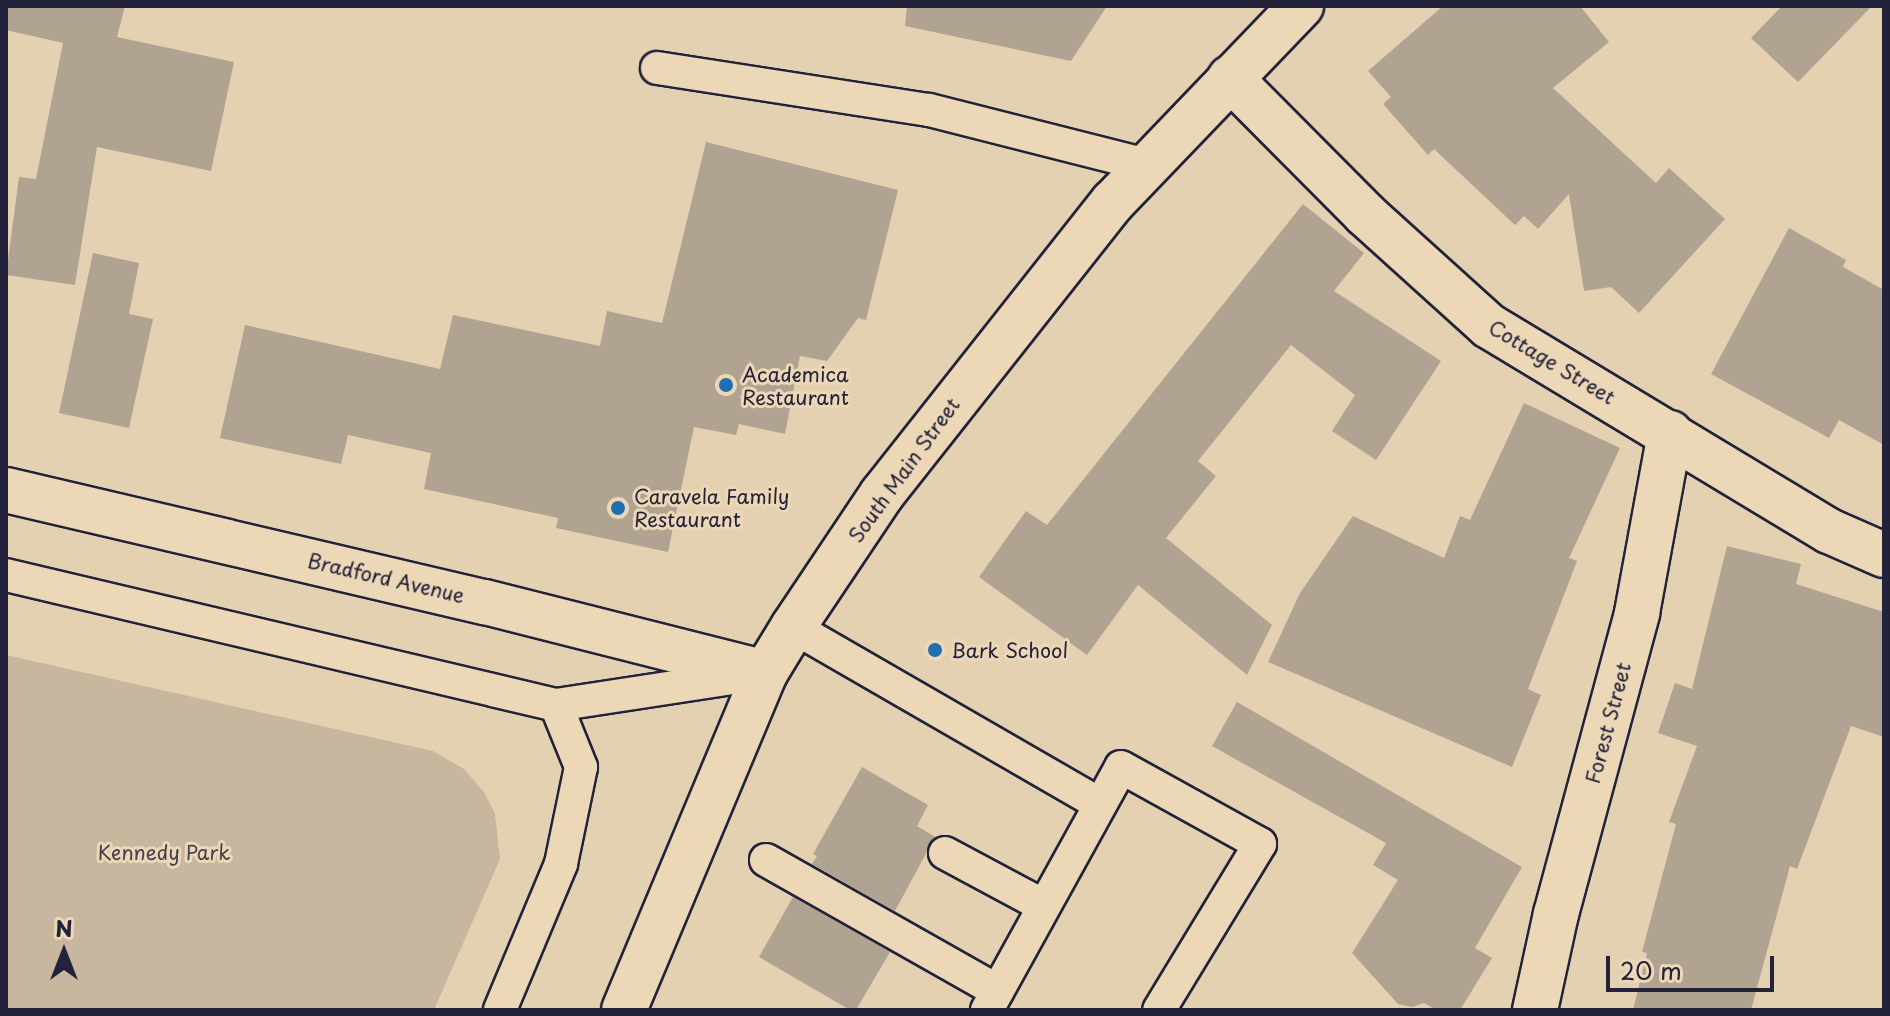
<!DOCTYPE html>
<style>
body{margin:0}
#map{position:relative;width:1890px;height:1016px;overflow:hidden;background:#e4d1b1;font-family:"Playpen Sans",sans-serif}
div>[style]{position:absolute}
.green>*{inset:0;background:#c8b79f}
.building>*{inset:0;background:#b1a391}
.roads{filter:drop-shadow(2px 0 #22223b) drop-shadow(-2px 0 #22223b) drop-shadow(0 2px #22223b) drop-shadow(0 -2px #22223b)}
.service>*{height:32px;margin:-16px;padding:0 16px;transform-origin:16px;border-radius:16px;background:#ecd8b6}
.minor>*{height:44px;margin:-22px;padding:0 22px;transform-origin:22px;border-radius:22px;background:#ecd8b6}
.secondary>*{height:44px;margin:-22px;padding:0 22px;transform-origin:22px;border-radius:22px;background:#ecd8b6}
.dots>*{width:22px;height:22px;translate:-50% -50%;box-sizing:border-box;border:4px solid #ecd8b6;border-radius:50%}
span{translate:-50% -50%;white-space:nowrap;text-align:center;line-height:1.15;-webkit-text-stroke:6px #ecd8b6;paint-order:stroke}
.street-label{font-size:20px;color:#22223b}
.poi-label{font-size:20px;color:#22223b}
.left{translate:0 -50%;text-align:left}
.park-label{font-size:20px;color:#43404f}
.frame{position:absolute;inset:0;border:8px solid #22223b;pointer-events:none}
.north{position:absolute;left:24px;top:912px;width:80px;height:80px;-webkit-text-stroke:6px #ecd8b6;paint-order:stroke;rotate:0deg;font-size:22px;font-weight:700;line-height:32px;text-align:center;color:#22223b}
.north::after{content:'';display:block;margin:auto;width:28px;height:36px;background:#22223b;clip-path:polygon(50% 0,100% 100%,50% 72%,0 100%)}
.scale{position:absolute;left:1606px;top:956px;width:168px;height:36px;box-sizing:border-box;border:4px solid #22223b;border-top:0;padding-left:10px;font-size:24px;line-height:28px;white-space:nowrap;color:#22223b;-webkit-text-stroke:6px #ecd8b6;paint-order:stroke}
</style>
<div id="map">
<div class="green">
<i style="clip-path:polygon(6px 655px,433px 751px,464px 769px,484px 792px,495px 814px,500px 859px,434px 1010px,6px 1010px)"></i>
</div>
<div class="building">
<i style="clip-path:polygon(6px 6px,125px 6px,117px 37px,234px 62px,211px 171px,97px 147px,75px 285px,6px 275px,19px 177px,36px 179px,63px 43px,6px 30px)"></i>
<i style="clip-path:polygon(907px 6px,1107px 6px,1071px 61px,905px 26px)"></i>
<i style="clip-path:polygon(1443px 6px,1580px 6px,1609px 42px,1553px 88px,1656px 183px,1669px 168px,1725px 219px,1639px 313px,1611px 287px,1584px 291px,1569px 194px,1538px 229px,1524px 216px,1515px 225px,1434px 149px,1428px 155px,1383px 104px,1391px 97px,1368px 71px)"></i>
<i style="clip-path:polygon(1782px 6px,1872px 6px,1798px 82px,1751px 38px)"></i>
<i style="clip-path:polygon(706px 142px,898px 190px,866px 320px,858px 318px,827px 361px,800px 356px,785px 434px,739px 424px,736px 435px,694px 427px,668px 552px,556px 528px,558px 518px,424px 489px,431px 453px,348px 435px,341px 464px,220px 438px,245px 325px,440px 369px,453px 315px,600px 346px,607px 311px,662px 323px)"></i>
<i style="clip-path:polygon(1303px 204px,1364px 253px,1334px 291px,1441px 361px,1376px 460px,1332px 431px,1355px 395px,1291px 345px,1198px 461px,1216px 476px,1166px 538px,1272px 625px,1247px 675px,1138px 585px,1087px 655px,979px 577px,1026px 511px,1047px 525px)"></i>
<i style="clip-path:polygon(1789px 228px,1846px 260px,1843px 267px,1884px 290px,1884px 445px,1839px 420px,1829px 438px,1711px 374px)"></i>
<i style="clip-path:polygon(93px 253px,139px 263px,129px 314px,153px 319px,129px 428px,59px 413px)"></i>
<i style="clip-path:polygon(1524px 403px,1620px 448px,1569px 558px,1577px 561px,1528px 689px,1541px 695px,1512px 767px,1268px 662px,1300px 593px,1353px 516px,1444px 558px,1460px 516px,1470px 520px)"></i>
<i style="clip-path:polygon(1727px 546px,1801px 564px,1796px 584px,1884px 612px,1884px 737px,1851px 726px,1797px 869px,1790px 866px,1751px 1010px,1633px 1010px,1647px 953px,1642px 952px,1676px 824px,1669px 822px,1697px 746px,1658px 733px,1675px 683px,1692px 689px)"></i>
<i style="clip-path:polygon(1237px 702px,1522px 867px,1475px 948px,1492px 958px,1460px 1010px,1436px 1010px,1424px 1003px,1412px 1007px,1398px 1004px,1352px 953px,1398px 880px,1373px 865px,1386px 843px,1212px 746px)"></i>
<i style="clip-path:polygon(862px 767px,928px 805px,917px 826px,935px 837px,895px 911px,812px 864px,817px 856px,813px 854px)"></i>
<i style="clip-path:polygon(793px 897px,890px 952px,856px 1010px,850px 1010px,759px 957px)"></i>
</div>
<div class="roads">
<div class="service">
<i style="left:657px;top:68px;width:275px;rotate:8.8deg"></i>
<i style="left:929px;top:110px;width:225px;rotate:14.2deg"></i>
<i style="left:6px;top:575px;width:565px;rotate:13.3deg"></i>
<i style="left:556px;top:705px;width:67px;rotate:68deg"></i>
<i style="left:581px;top:767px;width:99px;rotate:101.7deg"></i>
<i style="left:561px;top:864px;width:158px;rotate:112.7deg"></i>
<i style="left:793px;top:627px;width:354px;rotate:30deg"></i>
<i style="left:556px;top:705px;width:197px;rotate:-8.7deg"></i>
<i style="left:945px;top:853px;width:112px;rotate:28.2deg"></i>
<i style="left:766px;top:860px;width:266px;rotate:29.5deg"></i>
<i style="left:987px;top:1010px;width:277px;rotate:-61.1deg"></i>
<i style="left:1121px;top:767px;width:159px;rotate:29deg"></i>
<i style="left:1260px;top:844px;width:194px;rotate:121.3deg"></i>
</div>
<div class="minor">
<i style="left:1230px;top:78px;width:192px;rotate:45.2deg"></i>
<i style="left:1365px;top:214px;width:167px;rotate:42.1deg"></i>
<i style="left:1489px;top:326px;width:397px;rotate:31.1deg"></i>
<i style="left:1829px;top:531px;width:60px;rotate:23.6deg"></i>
<i style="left:6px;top:490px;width:492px;rotate:13.2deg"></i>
<i style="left:485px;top:602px;width:289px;rotate:14.2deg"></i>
<i style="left:1535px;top:1010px;width:98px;rotate:-77.7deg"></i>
<i style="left:1556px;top:914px;width:312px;rotate:-74.9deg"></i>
<i style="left:1637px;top:613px;width:183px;rotate:-79.6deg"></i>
</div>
<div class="secondary">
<i style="left:624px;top:1010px;width:365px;rotate:-67.3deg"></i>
<i style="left:765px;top:673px;width:54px;rotate:-58.7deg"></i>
<i style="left:793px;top:627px;width:160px;rotate:-56.2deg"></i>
<i style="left:882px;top:494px;width:372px;rotate:-51.7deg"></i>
<i style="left:1113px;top:202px;width:272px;rotate:-46.2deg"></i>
</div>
</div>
<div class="dots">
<i style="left:726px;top:385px;background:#1f6fb2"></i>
<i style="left:618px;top:508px;background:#1f6fb2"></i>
<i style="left:935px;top:650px;background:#1f6fb2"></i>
</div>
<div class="street-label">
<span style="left:1552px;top:362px;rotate:31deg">Cottage Street</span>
<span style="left:904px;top:470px;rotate:-54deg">South Main Street</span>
<span style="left:386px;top:578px;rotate:13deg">Bradford Avenue</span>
<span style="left:1608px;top:723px;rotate:-75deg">Forest Street</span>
</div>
<div class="poi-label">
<span class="left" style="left:742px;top:386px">Academica<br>Restaurant</span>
<span class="left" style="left:634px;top:508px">Caravela Family<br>Restaurant</span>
<span class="left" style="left:951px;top:650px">Bark School</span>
</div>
<div class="park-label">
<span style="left:164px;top:852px">Kennedy Park</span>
</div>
<div class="frame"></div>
<div class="north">N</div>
<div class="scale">20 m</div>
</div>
